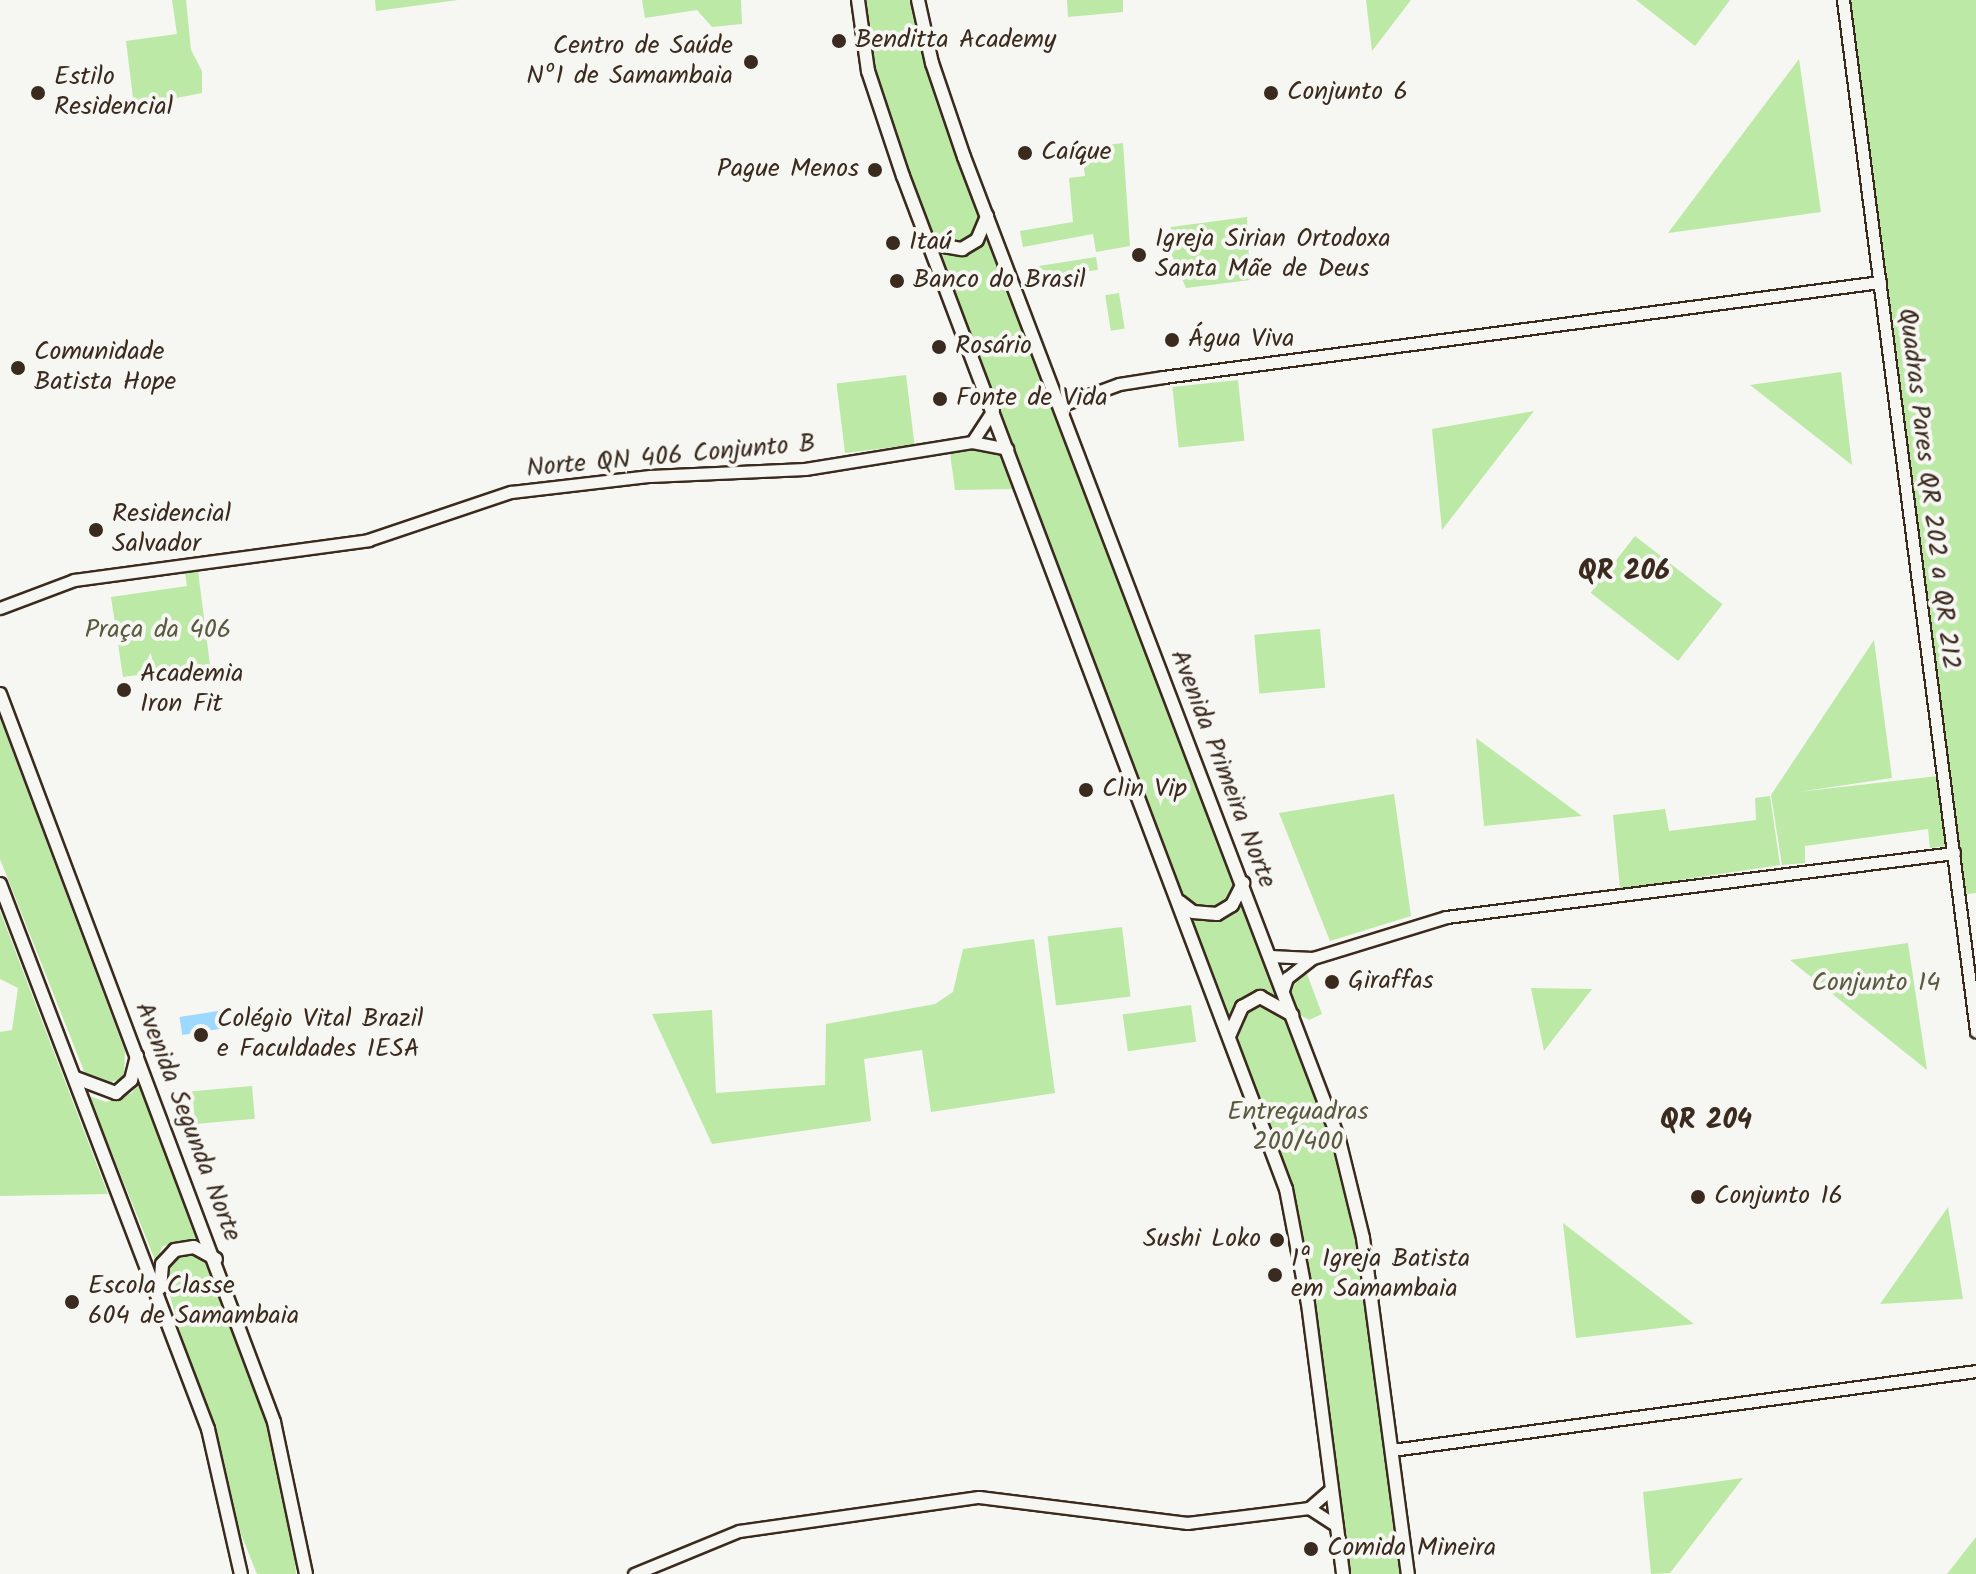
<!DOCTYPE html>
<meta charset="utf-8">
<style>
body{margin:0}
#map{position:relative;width:1976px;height:1574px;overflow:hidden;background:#f6f6f2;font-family:Kalam,sans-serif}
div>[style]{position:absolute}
.green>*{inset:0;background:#bce9a6;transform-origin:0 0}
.water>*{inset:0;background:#9dd8fe;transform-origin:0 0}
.roads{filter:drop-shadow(2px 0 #3b2a1e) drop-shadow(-2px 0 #3b2a1e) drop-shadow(0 2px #3b2a1e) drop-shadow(0 -2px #3b2a1e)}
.tertiary>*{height:11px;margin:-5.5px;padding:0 5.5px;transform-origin:5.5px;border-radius:5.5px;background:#f6f6f2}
.secondary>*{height:12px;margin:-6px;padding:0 6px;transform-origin:6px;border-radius:6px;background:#f6f6f2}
.dots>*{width:22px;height:22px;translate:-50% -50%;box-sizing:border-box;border:4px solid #f6f6f2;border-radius:50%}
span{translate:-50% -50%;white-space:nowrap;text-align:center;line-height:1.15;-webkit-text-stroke:8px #f6f6f2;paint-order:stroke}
.poi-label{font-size:26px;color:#3b2a1e}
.left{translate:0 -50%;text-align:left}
.right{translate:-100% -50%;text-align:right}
.street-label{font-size:26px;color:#3b2a1e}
.park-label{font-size:26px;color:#5b5a40}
.neighbourhood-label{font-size:28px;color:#3b2a1e;font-weight:700}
</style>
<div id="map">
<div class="green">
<i style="clip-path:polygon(172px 0,186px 0,191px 50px,202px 71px,202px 93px,134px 106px,126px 41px,177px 34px)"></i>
<i style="clip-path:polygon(375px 0,458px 0,376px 11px)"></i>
<i style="clip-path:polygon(642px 0,741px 0,742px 24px,712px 27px,697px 10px,645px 18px)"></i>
<i style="clip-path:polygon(853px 0,914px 0,926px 62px,981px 217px,1334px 1135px,1367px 1299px,1404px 1574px,1350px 1574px,1301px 1233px,922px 237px)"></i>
<i style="clip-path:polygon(1067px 0,1123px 0,1123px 12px,1068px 17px)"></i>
<i style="clip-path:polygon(1366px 0,1411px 0,1372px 51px)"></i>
<i style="clip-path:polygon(1636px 0,1730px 0,1695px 46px)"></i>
<i style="clip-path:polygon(1847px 0,1976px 0,1976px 893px,1961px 895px)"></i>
<i style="clip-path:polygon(1799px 59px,1821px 212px,1668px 233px)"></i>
<i style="clip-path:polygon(1123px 143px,1130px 246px,1096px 252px,1093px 234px,1023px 247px,1020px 231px,1073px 222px,1069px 178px,1085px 176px,1081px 148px)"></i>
<i style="clip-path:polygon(1247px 217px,1250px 280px,1186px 288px,1168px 246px,1171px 227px)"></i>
<i style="left:1096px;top:257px;width:13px;height:71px;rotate:81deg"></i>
<i style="left:1119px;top:293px;width:36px;height:14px;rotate:81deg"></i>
<i style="clip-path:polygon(1841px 372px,1852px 465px,1750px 385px)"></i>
<i style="left:906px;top:375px;width:70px;height:70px;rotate:83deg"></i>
<i style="left:1238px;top:380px;width:61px;height:66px;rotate:84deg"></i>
<i style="clip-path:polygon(1534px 411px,1442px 530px,1432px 429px)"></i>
<i style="clip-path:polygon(975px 445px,1002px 457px,1016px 489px,955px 490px,950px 453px)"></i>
<i style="left:1635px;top:536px;width:111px;height:72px;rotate:38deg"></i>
<i style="clip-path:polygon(198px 571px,210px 665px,123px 677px,111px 597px,187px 586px,185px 572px)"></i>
<i style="left:1320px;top:629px;width:59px;height:66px;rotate:85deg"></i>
<i style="clip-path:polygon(1874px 640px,1892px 778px,1798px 792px,1938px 776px,1946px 846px,1930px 848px,1928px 829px,1805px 846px,1805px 863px,1782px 865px,1771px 795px)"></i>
<i style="clip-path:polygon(0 718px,125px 1051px,124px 1078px,101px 1085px,86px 1076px,0 859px)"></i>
<i style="clip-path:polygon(1476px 738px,1582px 816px,1484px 826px)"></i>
<i style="clip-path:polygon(1394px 794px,1411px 916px,1330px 941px,1279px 813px)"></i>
<i style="clip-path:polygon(1770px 796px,1780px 865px,1620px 889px,1613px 815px,1665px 809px,1669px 831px,1756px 820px,1755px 798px)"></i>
<i style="clip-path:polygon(0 911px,108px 1194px,0 1196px,0 1032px,12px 1030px,18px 988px,0 979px)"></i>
<i style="left:1122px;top:927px;width:70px;height:75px;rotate:83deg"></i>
<i style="clip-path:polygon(1034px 939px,1055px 1093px,931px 1112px,922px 1050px,864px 1059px,871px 1121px,712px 1144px,652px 1014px,712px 1010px,716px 1093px,825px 1085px,826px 1024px,935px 1004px,953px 992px,963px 949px)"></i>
<i style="clip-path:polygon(1908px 943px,1927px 1070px,1790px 960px)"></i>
<i style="clip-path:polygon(1307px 974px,1322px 1014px,1309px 1020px,1300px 1015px,1291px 990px,1294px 980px)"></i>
<i style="clip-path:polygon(1531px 988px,1592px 989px,1544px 1051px)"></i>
<i style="left:1191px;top:1005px;width:37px;height:69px;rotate:82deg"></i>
<i style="clip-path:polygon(140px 1078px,208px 1249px,190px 1243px,162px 1246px,157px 1265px,89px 1096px,106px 1102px,132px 1093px)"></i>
<i style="left:252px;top:1086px;width:33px;height:60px;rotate:85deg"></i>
<i style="clip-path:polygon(1948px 1207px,1963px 1299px,1880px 1304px)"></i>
<i style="clip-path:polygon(1563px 1223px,1694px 1324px,1576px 1338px)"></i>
<i style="clip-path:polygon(190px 1252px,208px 1264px,275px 1444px,291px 1513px,296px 1574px,257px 1574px,239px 1529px,167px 1286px,167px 1268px,174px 1257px)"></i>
<i style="clip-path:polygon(1743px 1478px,1670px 1573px,1651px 1574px,1643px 1492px)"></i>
<i style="clip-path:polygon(1976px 1537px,1976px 1574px,1947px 1574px)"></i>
</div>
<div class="water">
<i style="left:218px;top:1011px;width:18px;height:39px;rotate:81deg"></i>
</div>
<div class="roads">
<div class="tertiary">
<i style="left:1843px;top:0;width:1040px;rotate:82.65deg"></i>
<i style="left:1059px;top:406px;width:64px;rotate:-20.1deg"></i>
<i style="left:1119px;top:384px;width:45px;rotate:-9deg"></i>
<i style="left:1163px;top:377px;width:723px;rotate:-7.55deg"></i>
<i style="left:993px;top:410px;width:38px;rotate:123deg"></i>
<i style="left:972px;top:442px;width:36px;rotate:11deg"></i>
<i style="left:0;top:608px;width:79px;rotate:-20.7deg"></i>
<i style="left:74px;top:580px;width:297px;rotate:-7.7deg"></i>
<i style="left:368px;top:540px;width:151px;rotate:-18.6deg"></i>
<i style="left:511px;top:492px;width:140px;rotate:-6.6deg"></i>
<i style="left:650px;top:476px;width:155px;rotate:-2.6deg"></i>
<i style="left:805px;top:469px;width:169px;rotate:-9.2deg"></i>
<i style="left:1270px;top:956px;width:42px;rotate:2.7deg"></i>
<i style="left:1283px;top:990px;width:13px;rotate:-72deg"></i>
<i style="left:1287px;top:978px;width:33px;rotate:-38deg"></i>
<i style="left:1313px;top:958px;width:139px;rotate:-17.1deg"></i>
<i style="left:1446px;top:917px;width:512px;rotate:-7.18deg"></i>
<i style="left:1392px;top:1450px;width:589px;rotate:-7.7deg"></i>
<i style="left:1309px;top:1508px;width:29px;rotate:-41deg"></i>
<i style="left:634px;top:1574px;width:113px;rotate:-22.3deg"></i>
<i style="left:739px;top:1531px;width:242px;rotate:-8.1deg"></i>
<i style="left:979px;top:1497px;width:210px;rotate:7.1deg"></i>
<i style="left:1187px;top:1523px;width:123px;rotate:-7deg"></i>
<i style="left:1309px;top:1508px;width:33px;rotate:33deg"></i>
</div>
<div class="secondary">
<i style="left:858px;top:0;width:72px;rotate:82deg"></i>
<i style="left:868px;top:71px;width:111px;rotate:71.6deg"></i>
<i style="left:903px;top:176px;width:1083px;rotate:69.29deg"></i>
<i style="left:1286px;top:1189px;width:117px;rotate:79.2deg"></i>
<i style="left:1308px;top:1304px;width:272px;rotate:82.6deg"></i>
<i style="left:918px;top:0;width:65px;rotate:77.5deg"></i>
<i style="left:932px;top:63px;width:99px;rotate:71.2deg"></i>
<i style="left:964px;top:157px;width:1052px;rotate:69.12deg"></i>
<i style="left:1339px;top:1140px;width:101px;rotate:76.2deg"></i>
<i style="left:1363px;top:1238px;width:339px;rotate:82.4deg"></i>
<i style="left:927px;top:243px;width:36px;rotate:10deg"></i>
<i style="left:962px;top:249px;width:17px;rotate:-31deg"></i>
<i style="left:977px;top:240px;width:26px;rotate:-67deg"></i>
<i style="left:0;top:694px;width:778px;rotate:69.37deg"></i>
<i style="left:274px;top:1422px;width:155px;rotate:78.1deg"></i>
<i style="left:0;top:884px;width:583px;rotate:69.11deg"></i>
<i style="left:208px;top:1429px;width:149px;rotate:77.2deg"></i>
<i style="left:1180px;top:902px;width:16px;rotate:38deg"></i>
<i style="left:1193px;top:912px;width:24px;rotate:5deg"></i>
<i style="left:1217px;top:914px;width:17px;rotate:-31deg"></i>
<i style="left:1232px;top:905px;width:25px;rotate:-63deg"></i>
<i style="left:1230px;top:1034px;width:30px;rotate:-66deg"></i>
<i style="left:1242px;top:1007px;width:21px;rotate:-29deg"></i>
<i style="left:1260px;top:997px;width:37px;rotate:29deg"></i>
<i style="left:76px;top:1078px;width:43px;rotate:20.6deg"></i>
<i style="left:116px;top:1093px;width:20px;rotate:-41deg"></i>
<i style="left:131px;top:1080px;width:25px;rotate:-76deg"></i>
<i style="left:160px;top:1288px;width:24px;rotate:-85deg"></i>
<i style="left:162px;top:1264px;width:19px;rotate:-47deg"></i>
<i style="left:175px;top:1250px;width:19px;rotate:-9deg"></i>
<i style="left:194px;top:1247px;width:25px;rotate:29deg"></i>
</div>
</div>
<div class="dots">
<i style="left:839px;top:41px;background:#3b2a1e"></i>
<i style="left:751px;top:62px;background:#3b2a1e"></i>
<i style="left:38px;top:93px;background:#3b2a1e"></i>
<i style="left:1271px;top:93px;background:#3b2a1e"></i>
<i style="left:1025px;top:153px;background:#3b2a1e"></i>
<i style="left:875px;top:170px;background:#3b2a1e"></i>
<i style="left:893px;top:243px;background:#3b2a1e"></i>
<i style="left:1139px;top:255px;background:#3b2a1e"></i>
<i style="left:897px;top:281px;background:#3b2a1e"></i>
<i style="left:1172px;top:340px;background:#3b2a1e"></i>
<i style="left:939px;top:347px;background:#3b2a1e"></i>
<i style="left:18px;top:368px;background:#3b2a1e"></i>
<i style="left:940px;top:399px;background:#3b2a1e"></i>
<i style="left:96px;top:530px;background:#3b2a1e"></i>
<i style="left:124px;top:690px;background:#3b2a1e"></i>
<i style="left:1086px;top:790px;background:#3b2a1e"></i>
<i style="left:1332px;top:982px;background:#3b2a1e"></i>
<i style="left:201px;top:1035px;background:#3b2a1e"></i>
<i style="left:1698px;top:1197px;background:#3b2a1e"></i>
<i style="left:1277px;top:1240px;background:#3b2a1e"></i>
<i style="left:1275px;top:1275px;background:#3b2a1e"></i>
<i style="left:72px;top:1302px;background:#3b2a1e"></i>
<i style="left:1311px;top:1549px;background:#3b2a1e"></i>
</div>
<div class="poi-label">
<span class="left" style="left:855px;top:41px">Benditta Academy</span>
<span class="right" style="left:733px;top:62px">Centro de Saúde<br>Nº1 de Samambaia</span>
<span class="left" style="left:54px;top:93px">Estilo<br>Residencial</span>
<span class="left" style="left:1287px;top:93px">Conjunto 6</span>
<span class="left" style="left:1041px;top:153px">Caíque</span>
<span class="right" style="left:859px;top:170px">Pague Menos</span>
<span class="left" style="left:1155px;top:255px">Igreja Sirian Ortodoxa<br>Santa Mãe de Deus</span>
<span class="left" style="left:909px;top:243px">Itaú</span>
<span class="left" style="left:913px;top:281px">Banco do Brasil</span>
<span class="left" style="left:1188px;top:340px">Água Viva</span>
<span class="left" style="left:955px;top:347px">Rosário</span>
<span class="left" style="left:34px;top:368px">Comunidade<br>Batista Hope</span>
<span class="left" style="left:956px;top:399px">Fonte de Vida</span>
<span class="left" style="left:112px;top:530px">Residencial<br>Salvador</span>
<span class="left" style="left:140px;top:690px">Academia<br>Iron Fit</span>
<span class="left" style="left:1102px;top:790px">Clin Vip</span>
<span class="left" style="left:1348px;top:982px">Giraffas</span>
<span class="left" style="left:217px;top:1035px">Colégio Vital Brazil<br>e Faculdades IESA</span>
<span class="left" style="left:1714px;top:1197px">Conjunto 16</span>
<span class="right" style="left:1261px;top:1240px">Sushi Loko</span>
<span class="left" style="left:1291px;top:1275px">1ª Igreja Batista<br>em Samambaia</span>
<span class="left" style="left:88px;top:1302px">Escola Classe<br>604 de Samambaia</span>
<span class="left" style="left:1327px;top:1549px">Comida Mineira</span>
</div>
<div class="street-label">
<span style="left:671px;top:457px;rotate:-5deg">Norte QN 406 Conjunto B</span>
<span style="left:1928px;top:489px;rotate:83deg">Quadras Pares QR 202 a QR 212</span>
<span style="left:1222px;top:769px;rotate:69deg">Avenida Primeira Norte</span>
<span style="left:187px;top:1122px;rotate:69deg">Avenida Segunda Norte</span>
</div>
<div class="park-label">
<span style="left:158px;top:631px">Praça da 406</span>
<span style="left:1876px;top:984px">Conjunto 14</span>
<span style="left:1298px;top:1128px">Entrequadras<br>200/400</span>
</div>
<div class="neighbourhood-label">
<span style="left:1624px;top:572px">QR 206</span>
<span style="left:1706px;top:1121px">QR 204</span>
</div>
</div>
